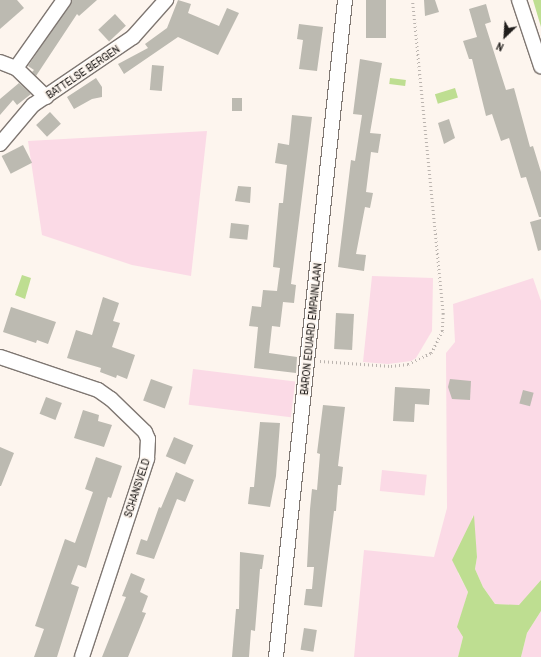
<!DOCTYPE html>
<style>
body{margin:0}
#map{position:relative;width:541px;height:657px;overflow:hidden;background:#fdf5ee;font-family:"Archivo Narrow",sans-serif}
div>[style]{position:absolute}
.green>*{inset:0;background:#fbdae6;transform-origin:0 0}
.water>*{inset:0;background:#bede91;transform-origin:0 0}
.building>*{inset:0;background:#bcbab1;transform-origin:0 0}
.path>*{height:2.5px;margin-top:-1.25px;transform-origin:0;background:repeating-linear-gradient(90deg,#bbb4af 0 1px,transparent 0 4px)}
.roads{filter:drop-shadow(1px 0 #7f7772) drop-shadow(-1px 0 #7f7772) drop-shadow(0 1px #7f7772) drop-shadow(0 -1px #7f7772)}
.minor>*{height:14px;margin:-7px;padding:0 7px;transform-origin:7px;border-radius:7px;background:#fff}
span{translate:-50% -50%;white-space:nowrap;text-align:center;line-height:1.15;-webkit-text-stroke:3.5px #fdf5ee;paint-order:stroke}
.street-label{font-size:11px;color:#211e1c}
.north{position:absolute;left:485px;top:16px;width:40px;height:40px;-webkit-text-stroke:3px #fdf5ee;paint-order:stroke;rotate:205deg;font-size:11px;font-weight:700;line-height:16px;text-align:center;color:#211e1c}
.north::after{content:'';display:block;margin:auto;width:14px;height:18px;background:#211e1c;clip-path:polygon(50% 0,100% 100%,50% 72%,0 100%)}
</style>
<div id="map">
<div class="green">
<i style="clip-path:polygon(207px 131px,191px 276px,132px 265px,42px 235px,28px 141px)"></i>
<i style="clip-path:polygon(372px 276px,433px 278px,432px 331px,416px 358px,411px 361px,388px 364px,363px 362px)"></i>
<i style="clip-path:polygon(533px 278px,541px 301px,541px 580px,519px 606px,495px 604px,483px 587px,475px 569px,477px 557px,473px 515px,458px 573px,468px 592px,458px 627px,463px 637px,458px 657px,354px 657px,364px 550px,434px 557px,447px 508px,446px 353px,455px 342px,453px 304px)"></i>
<i style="left:193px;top:369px;width:103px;height:36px;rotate:7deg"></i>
<i style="left:382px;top:470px;width:45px;height:21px;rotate:6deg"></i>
<i style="clip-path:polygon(541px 611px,541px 657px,521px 657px,527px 633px)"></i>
</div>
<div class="water">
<i style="clip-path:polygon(533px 0,541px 0,541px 27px)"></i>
<i style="left:390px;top:78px;width:16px;height:6px;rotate:7deg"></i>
<i style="left:455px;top:88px;width:10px;height:21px;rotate:73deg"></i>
<i style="clip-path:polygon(22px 275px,31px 278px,25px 299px,15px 295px)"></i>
<i style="clip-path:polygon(474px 515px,477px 557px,475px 569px,483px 587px,495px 604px,519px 605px,541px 580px,541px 611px,527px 633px,521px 657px,458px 657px,463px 637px,457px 627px,468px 592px,452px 560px)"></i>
</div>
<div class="building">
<i style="clip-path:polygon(0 0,17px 0,24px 8px,0 29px)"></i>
<i style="clip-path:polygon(72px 0,97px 0,79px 16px,77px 14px,36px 76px,32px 72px,34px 70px,28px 66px)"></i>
<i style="clip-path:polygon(178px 0,191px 4px,188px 13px,219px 26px,227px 8px,239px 13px,218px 55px,178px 37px,124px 74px,118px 64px,148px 48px,145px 44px,167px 28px)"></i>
<i style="left:366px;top:0;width:20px;height:38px"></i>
<i style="clip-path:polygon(424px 0,435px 0,439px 12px,425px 16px)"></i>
<i style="clip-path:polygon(486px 4px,491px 22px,485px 24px,506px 90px,514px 88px,530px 147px,533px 146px,541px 172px,541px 217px,539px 217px,526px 177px,521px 178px,509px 138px,501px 141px,492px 114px,486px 116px,472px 59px,469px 59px,463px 41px,477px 37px,469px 9px)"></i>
<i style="left:115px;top:14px;width:16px;height:23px;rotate:47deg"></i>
<i style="clip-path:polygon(299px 24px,323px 27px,317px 71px,299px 69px,303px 40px,297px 39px)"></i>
<i style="clip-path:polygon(360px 59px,382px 63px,370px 133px,381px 134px,378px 153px,371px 152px,366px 192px,373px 193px,370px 208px,365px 207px,356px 254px,366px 255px,364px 271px,338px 267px,351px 160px,355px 161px,362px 115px,353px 114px)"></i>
<i style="left:152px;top:65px;width:12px;height:25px;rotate:5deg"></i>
<i style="clip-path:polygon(96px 78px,102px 87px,102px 97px,92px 99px,74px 109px,67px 97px)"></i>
<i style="clip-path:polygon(19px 83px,31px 94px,17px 105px,13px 100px,0 115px,0 99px)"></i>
<i style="left:232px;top:98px;width:10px;height:13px"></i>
<i style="left:50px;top:112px;width:16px;height:19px;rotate:47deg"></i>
<i style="clip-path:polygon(292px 115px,312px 117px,291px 284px,296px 285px,294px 303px,283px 302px,280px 327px,272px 326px,269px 353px,297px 357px,296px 373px,254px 368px,258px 327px,249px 326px,252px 306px,261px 307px,263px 290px,277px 291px,280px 268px,273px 267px,279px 203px,283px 203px,287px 165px,275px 163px,278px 143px,289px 145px)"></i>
<i style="clip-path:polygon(449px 119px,455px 138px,444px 144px,438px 123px)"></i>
<i style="left:23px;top:145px;width:20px;height:24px;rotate:63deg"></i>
<i style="clip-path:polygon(238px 186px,251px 187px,250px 203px,235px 201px)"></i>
<i style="clip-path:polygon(541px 219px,541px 250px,538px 251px,530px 222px)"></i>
<i style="left:231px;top:223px;width:18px;height:15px;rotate:6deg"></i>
<i style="clip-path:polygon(103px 297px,119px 303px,113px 321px,120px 323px,112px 347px,135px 355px,127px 379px,117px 375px,116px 378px,100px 372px,101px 368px,67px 358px,76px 330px,92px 335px)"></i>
<i style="clip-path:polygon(11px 307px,56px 322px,48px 344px,37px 340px,36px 343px,3px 332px)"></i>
<i style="left:336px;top:313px;width:18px;height:36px;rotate:3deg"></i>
<i style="left:151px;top:379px;width:23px;height:23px;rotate:20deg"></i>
<i style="clip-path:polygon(450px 379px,471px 381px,470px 400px,452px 399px,448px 387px)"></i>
<i style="clip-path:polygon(395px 387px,430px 389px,429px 405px,415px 404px,414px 422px,393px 421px)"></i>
<i style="left:523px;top:390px;width:11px;height:14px;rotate:15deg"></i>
<i style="left:46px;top:397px;width:17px;height:18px;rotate:21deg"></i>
<i style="clip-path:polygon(323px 405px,345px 407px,338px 466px,343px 467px,341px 485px,338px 485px,336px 511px,334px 511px,322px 607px,304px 605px,306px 589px,312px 589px,314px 567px,307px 567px,310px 509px,312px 489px,317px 490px,320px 454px,317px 453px)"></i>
<i style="clip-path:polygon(83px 410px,99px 415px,98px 421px,112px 425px,104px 447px,74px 438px)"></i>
<i style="clip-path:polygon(260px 422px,280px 423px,276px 476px,270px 507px,248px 504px,250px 487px,254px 487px)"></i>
<i style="left:174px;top:437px;width:21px;height:21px;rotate:23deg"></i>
<i style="clip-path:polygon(0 447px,14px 453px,1px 486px,0 486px)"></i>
<i style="clip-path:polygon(96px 457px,122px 466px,111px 498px,108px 497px,86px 568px,78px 565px,71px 584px,79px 587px,57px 657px,34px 657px,44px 629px,35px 626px,65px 539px,75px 543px,93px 492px,85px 489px)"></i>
<i style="clip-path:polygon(176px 472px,194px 480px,185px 502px,177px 499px,154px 559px,136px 554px,141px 539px,147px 541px,159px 507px,161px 508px)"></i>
<i style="clip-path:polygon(240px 552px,264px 555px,262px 569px,260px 569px,255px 631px,251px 630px,249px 657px,232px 657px,236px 609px,239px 609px)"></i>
<i style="clip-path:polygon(131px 573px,145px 579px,140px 592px,148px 596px,142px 612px,146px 613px,128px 657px,102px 657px,126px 597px,122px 596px)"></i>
<i style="left:304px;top:628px;width:13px;height:22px;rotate:9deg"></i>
</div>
<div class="path">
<i style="left:320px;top:361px;width:71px;rotate:4deg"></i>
<i style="left:391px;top:366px;width:17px;rotate:-7deg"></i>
<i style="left:408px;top:364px;width:25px;rotate:-26deg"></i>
<i style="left:431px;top:353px;width:25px;rotate:-63deg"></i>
<i style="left:442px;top:331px;width:17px;rotate:-87deg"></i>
<i style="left:443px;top:314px;width:316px;rotate:-95.6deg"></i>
</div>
<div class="roads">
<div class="minor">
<i style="left:519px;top:0;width:70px;rotate:71.6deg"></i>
<i style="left:0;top:62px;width:17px;rotate:21deg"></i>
<i style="left:16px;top:68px;width:42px;rotate:44deg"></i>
<i style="left:16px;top:68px;width:83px;rotate:-54.8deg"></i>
<i style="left:0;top:144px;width:51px;rotate:-49.8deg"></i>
<i style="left:33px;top:105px;width:121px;rotate:-34.2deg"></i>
<i style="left:133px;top:37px;width:50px;rotate:-48.3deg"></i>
<i style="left:0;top:357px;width:103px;rotate:18.6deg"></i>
<i style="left:98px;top:390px;width:16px;rotate:35deg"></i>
<i style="left:111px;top:399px;width:47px;rotate:44.1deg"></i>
<i style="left:145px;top:432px;width:8px;rotate:67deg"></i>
<i style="left:148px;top:439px;width:20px;rotate:93deg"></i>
<i style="left:147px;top:459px;width:208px;rotate:108.2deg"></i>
<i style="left:276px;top:657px;width:661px;rotate:-84deg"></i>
</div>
</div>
<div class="street-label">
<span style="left:83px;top:72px;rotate:-34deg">BATTELSE BERGEN</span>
<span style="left:311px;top:329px;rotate:-84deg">BARON EDUARD EMPAINLAAN</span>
<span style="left:137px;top:488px;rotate:-72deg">SCHANSVELD</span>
</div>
<div class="north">N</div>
</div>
